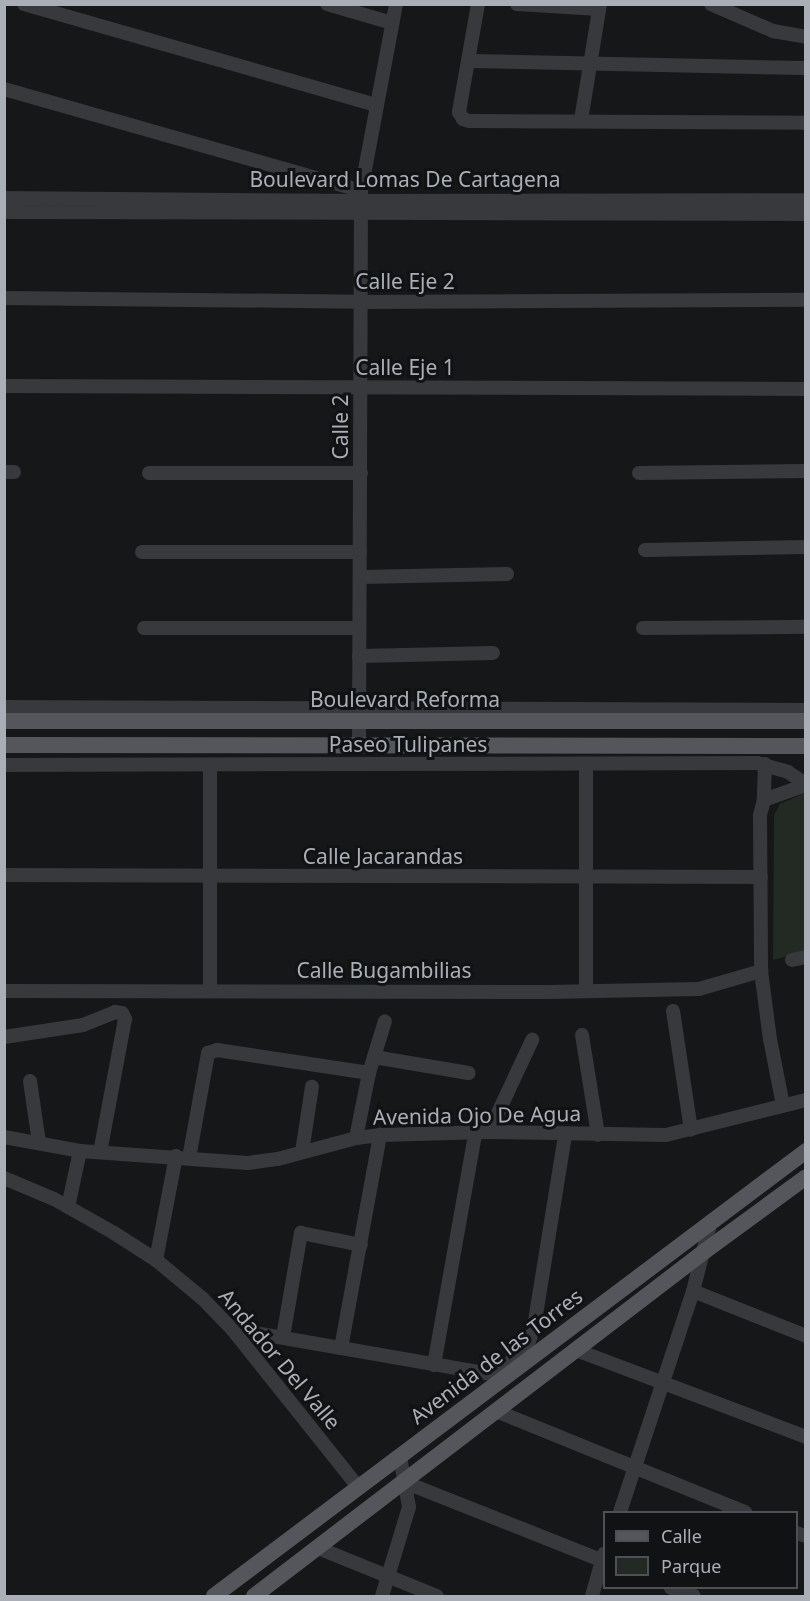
<!DOCTYPE html>
<style>
body{margin:0}
#map{position:relative;width:810px;height:1601px;overflow:hidden;background:#161718;font-family:"Noto Sans",sans-serif}
div>[style]{position:absolute}
.green>*{inset:0;background:#232a23}
.minor>*{height:14px;margin:-7px;padding:0 7px;transform-origin:7px;border-radius:7px;background:#38393d}
.major>*{height:16px;margin:-8px;padding:0 8px;transform-origin:8px;border-radius:8px;background:#54565c}
span{translate:-50% -50%;white-space:nowrap;text-align:center;line-height:1.15;-webkit-text-stroke:6px #111213;paint-order:stroke}
.street-label{font-size:21px;color:#aaaeb7}
.frame{position:absolute;inset:0;border:6px solid #aaaeb7;pointer-events:none}
.legend{position:absolute;left:603px;top:1511px;width:195px;height:78px;box-sizing:border-box;background:#111213;border:2px solid #4e5055;margin:0;padding:8px 10px;list-style:none;font-size:18px;color:#aaaeb7}
.legend li{display:flex;align-items:center;gap:12px;height:30px}
.legend b{width:30px;border:2px solid #4e5055}
</style>
<div id="map">
<div class="green">
<i style="clip-path:polygon(805px 793px,805px 951px,773px 960px,774px 815px,780px 804px)"></i>
</div>
<div class="minor">
<i style="left:24px;top:4px;width:367px;rotate:16deg"></i>
<i style="left:327px;top:4px;width:68px;rotate:16.3deg"></i>
<i style="left:478px;top:4px;width:110px;rotate:100deg"></i>
<i style="left:459px;top:112px;width:8px;rotate:60deg"></i>
<i style="left:463px;top:119px;width:6px;rotate:18deg"></i>
<i style="left:469px;top:121px;width:337px;rotate:0.3deg"></i>
<i style="left:517px;top:4px;width:82px;rotate:3.5deg"></i>
<i style="left:711px;top:4px;width:68px;rotate:23.5deg"></i>
<i style="left:773px;top:31px;width:34px;rotate:10deg"></i>
<i style="left:469px;top:61px;width:337px;rotate:1.2deg"></i>
<i style="left:4px;top:89px;width:371px;rotate:15.9deg"></i>
<i style="left:581px;top:120px;width:118px;rotate:-80.7deg"></i>
<i style="left:4px;top:198px;width:358px;rotate:0.5deg"></i>
<i style="left:362px;top:201px;width:444px;rotate:-0.1deg"></i>
<i style="left:4px;top:212px;width:802px;rotate:0.14deg"></i>
<i style="left:4px;top:298px;width:358px;rotate:0.6deg"></i>
<i style="left:362px;top:302px;width:444px;rotate:-0.3deg"></i>
<i style="left:4px;top:386px;width:802px;rotate:0.21deg"></i>
<i style="left:4px;top:472px;width:10px"></i>
<i style="left:149px;top:473px;width:212px"></i>
<i style="left:639px;top:473px;width:167px;rotate:-0.7deg"></i>
<i style="left:645px;top:550px;width:161px;rotate:-1.1deg"></i>
<i style="left:142px;top:552px;width:218px"></i>
<i style="left:360px;top:577px;width:147px;rotate:-1.2deg"></i>
<i style="left:144px;top:628px;width:215px"></i>
<i style="left:643px;top:628px;width:163px;rotate:-0.4deg"></i>
<i style="left:359px;top:656px;width:134px;rotate:-1.3deg"></i>
<i style="left:4px;top:707px;width:802px;rotate:0.21deg"></i>
<i style="left:359px;top:745px;width:554px;rotate:-89.79deg"></i>
<i style="left:361px;top:191px;width:190px;rotate:-79.4deg"></i>
<i style="left:765px;top:764px;width:36px;rotate:92deg"></i>
<i style="left:764px;top:800px;width:16px;rotate:105deg"></i>
<i style="left:760px;top:815px;width:156px;rotate:89.6deg"></i>
<i style="left:761px;top:971px;width:69px;rotate:82.5deg"></i>
<i style="left:770px;top:1039px;width:67px;rotate:78.9deg"></i>
<i style="left:4px;top:765px;width:753px;rotate:-0.15deg"></i>
<i style="left:757px;top:763px;width:32px;rotate:16deg"></i>
<i style="left:788px;top:772px;width:22px;rotate:34deg"></i>
<i style="left:586px;top:765px;width:226px;rotate:90deg"></i>
<i style="left:764px;top:800px;width:45px;rotate:-19.7deg"></i>
<i style="left:4px;top:875px;width:757px;rotate:0.15deg"></i>
<i style="left:792px;top:960px;width:14px;rotate:-12deg"></i>
<i style="left:210px;top:990px;width:225px;rotate:-90deg"></i>
<i style="left:4px;top:991px;width:544px;rotate:0.11deg"></i>
<i style="left:548px;top:992px;width:151px;rotate:-1.1deg"></i>
<i style="left:699px;top:989px;width:65px;rotate:-16.2deg"></i>
<i style="left:673px;top:1011px;width:120px;rotate:81.4deg"></i>
<i style="left:582px;top:1035px;width:101px;rotate:80.9deg"></i>
<i style="left:4px;top:1037px;width:80px;rotate:-8.6deg"></i>
<i style="left:83px;top:1025px;width:35px;rotate:-22deg"></i>
<i style="left:115px;top:1012px;width:7px;rotate:8deg"></i>
<i style="left:122px;top:1013px;width:7px;rotate:63deg"></i>
<i style="left:125px;top:1019px;width:135px;rotate:100.6deg"></i>
<i style="left:374px;top:1057px;width:96px;rotate:9.6deg"></i>
<i style="left:30px;top:1081px;width:63px;rotate:81.7deg"></i>
<i style="left:489px;top:1132px;width:102px;rotate:-64.9deg"></i>
<i style="left:4px;top:1137px;width:77px;rotate:10.4deg"></i>
<i style="left:80px;top:1151px;width:168px;rotate:4.1deg"></i>
<i style="left:248px;top:1163px;width:30px;rotate:-8deg"></i>
<i style="left:278px;top:1159px;width:81px;rotate:-15.1deg"></i>
<i style="left:356px;top:1138px;width:24px;rotate:-7deg"></i>
<i style="left:380px;top:1135px;width:109px;rotate:-1.6deg"></i>
<i style="left:489px;top:1132px;width:177px;rotate:1deg"></i>
<i style="left:666px;top:1135px;width:144px;rotate:-14deg"></i>
<i style="left:356px;top:1138px;width:66px;rotate:-78.7deg"></i>
<i style="left:369px;top:1073px;width:54px;rotate:-72.9deg"></i>
<i style="left:302px;top:1152px;width:66px;rotate:-81.3deg"></i>
<i style="left:189px;top:1158px;width:107px;rotate:-79.7deg"></i>
<i style="left:208px;top:1053px;width:9px;rotate:-18deg"></i>
<i style="left:217px;top:1050px;width:154px;rotate:8.6deg"></i>
<i style="left:4px;top:1178px;width:54px;rotate:22.8deg"></i>
<i style="left:54px;top:1199px;width:69px;rotate:29.5deg"></i>
<i style="left:114px;top:1233px;width:50px;rotate:32.7deg"></i>
<i style="left:156px;top:1260px;width:60px;rotate:39.6deg"></i>
<i style="left:202px;top:1298px;width:43px;rotate:45.9deg"></i>
<i style="left:232px;top:1329px;width:203px;rotate:51.4deg"></i>
<i style="left:68px;top:1207px;width:57px;rotate:-77.9deg"></i>
<i style="left:156px;top:1260px;width:106px;rotate:-79.1deg"></i>
<i style="left:693px;top:1291px;width:122px;rotate:21.7deg"></i>
<i style="left:232px;top:1329px;width:257px;rotate:9.9deg"></i>
<i style="left:485px;top:1373px;width:11px;rotate:-10deg"></i>
<i style="left:496px;top:1371px;width:13px;rotate:-27deg"></i>
<i style="left:508px;top:1365px;width:32px;rotate:-49deg"></i>
<i style="left:529px;top:1341px;width:15px;rotate:-70deg"></i>
<i style="left:534px;top:1327px;width:194px;rotate:-80.8deg"></i>
<i style="left:283px;top:1337px;width:106px;rotate:-80.2deg"></i>
<i style="left:301px;top:1233px;width:61px;rotate:11.3deg"></i>
<i style="left:341px;top:1348px;width:217px;rotate:-79.6deg"></i>
<i style="left:576px;top:1350px;width:246px;rotate:20.7deg"></i>
<i style="left:434px;top:1365px;width:235px;rotate:-79.9deg"></i>
<i style="left:496px;top:1411px;width:269px;rotate:22.1deg"></i>
<i style="left:404px;top:1482px;width:215px;rotate:21.6deg"></i>
<i style="left:620px;top:1512px;width:233px;rotate:-71.7deg"></i>
<i style="left:693px;top:1291px;width:72px;rotate:-75.6deg"></i>
<i style="left:796px;top:1533px;width:10px;rotate:17deg"></i>
<i style="left:318px;top:1548px;width:128px;rotate:22deg"></i>
<i style="left:671px;top:1588px;width:24px;rotate:19deg"></i>
<i style="left:382px;top:1596px;width:93px;rotate:-73.1deg"></i>
<i style="left:409px;top:1507px;width:51px;rotate:-100.2deg"></i>
<i style="left:592px;top:1596px;width:44px;rotate:-74.1deg"></i>
</div>
<div class="major">
<i style="left:4px;top:721px;width:802px"></i>
<i style="left:4px;top:745px;width:802px;rotate:0.07deg"></i>
<i style="left:214px;top:1596px;width:741px;rotate:-36.93deg"></i>
<i style="left:254px;top:1596px;width:568px;rotate:-37.41deg"></i>
<i style="left:705px;top:1251px;width:125px;rotate:-36.2deg"></i>
</div>
<div class="street-label">
<span style="left:405px;top:179px">Boulevard Lomas De Cartagena</span>
<span style="left:405px;top:281px">Calle Eje 2</span>
<span style="left:405px;top:367px">Calle Eje 1</span>
<span style="left:340px;top:427px;rotate:-90deg">Calle 2</span>
<span style="left:405px;top:699px">Boulevard Reforma</span>
<span style="left:408px;top:744px">Paseo Tulipanes</span>
<span style="left:383px;top:856px">Calle Jacarandas</span>
<span style="left:384px;top:970px">Calle Bugambilias</span>
<span style="left:477px;top:1115px;rotate:-1deg">Avenida Ojo De Agua</span>
<span style="left:496px;top:1356px;rotate:-37deg">Avenida de las Torres</span>
<span style="left:280px;top:1359px;rotate:50deg">Andador Del Valle</span>
</div>
<div class="frame"></div>
<ul class="legend">
<li><b style="height:8px;background:#54565c"></b>Calle</li>
<li><b style="height:16px;background:#232a23"></b>Parque</li>
</ul>
</div>
